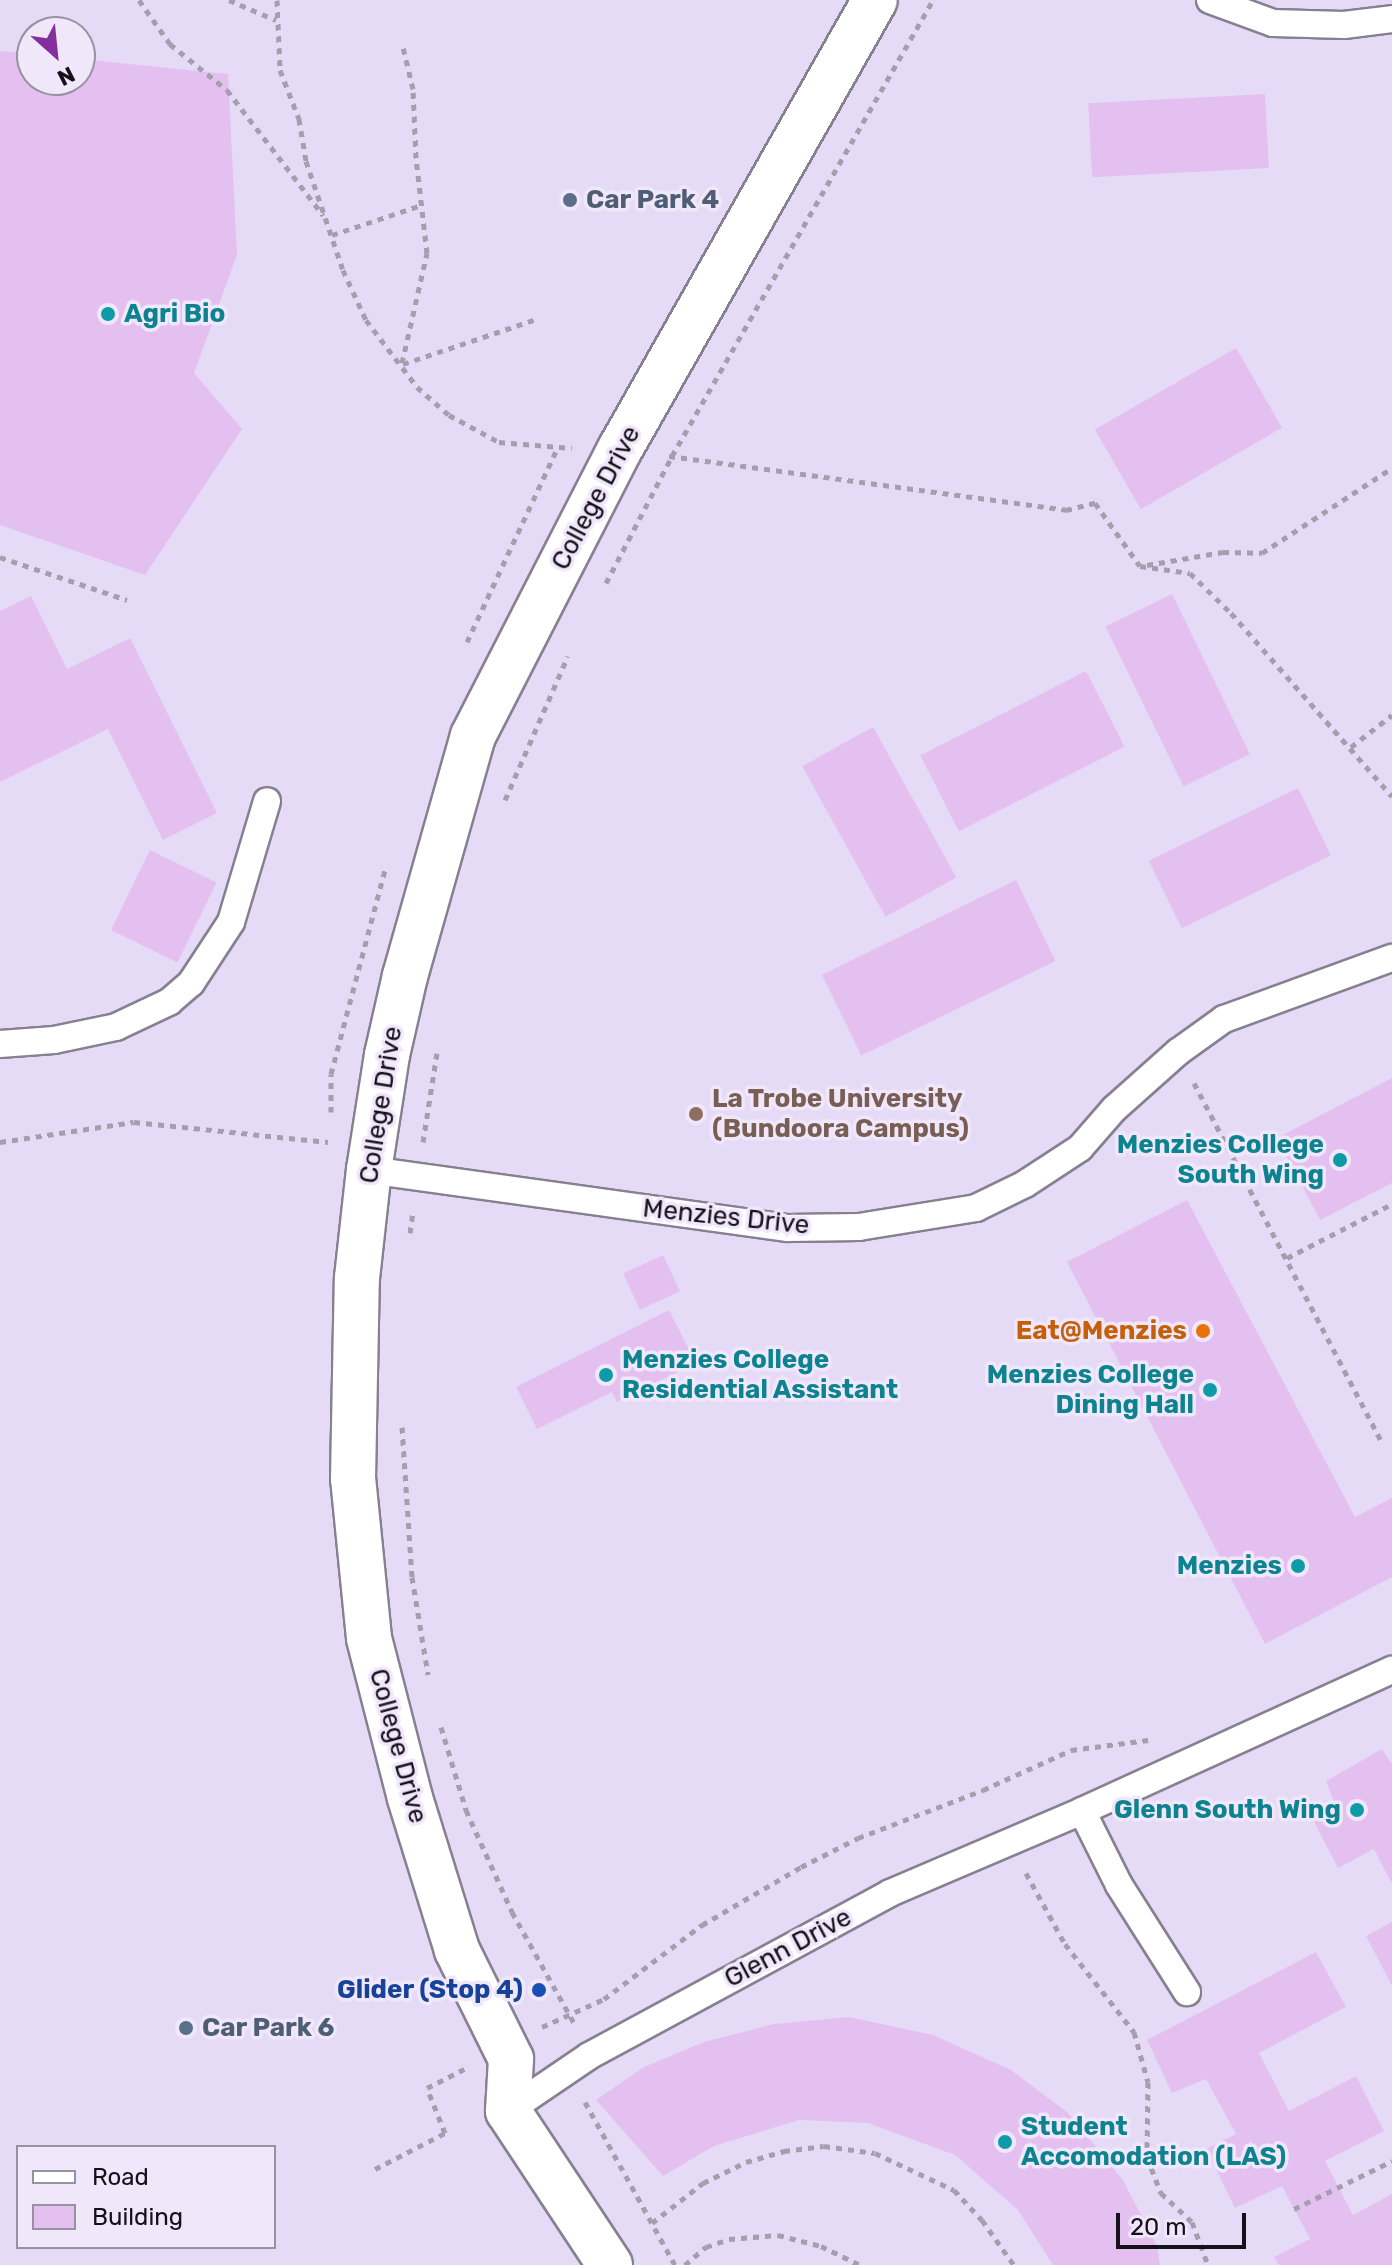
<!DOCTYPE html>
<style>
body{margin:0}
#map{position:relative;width:1392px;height:2265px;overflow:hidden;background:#f0e7fb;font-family:Rubik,sans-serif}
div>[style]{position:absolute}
.built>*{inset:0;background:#e6dbf6}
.building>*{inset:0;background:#e4c0f0;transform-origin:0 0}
.path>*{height:5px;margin-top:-2.5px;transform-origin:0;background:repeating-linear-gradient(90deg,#a59ead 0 6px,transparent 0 12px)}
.roads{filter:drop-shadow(2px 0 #878091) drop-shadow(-2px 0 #878091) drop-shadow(0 2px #878091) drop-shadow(0 -2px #878091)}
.lane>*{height:26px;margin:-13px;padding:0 13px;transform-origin:13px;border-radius:13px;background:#fff}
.street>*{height:44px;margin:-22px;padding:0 22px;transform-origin:22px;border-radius:22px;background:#fff}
.dots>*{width:22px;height:22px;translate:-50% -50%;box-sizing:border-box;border:4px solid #f0e7fb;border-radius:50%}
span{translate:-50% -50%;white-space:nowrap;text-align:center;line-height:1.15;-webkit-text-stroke:7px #f0e7fb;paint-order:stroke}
.service-label{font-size:26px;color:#4e5e75;font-weight:700}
.left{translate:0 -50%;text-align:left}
.culture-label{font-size:26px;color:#0d838f;font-weight:700}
.right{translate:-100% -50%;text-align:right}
.street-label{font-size:26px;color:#141118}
.education-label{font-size:26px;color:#785e54;font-weight:700}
.food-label{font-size:26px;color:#c56008;font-weight:700}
.transit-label{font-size:26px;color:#164399;font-weight:700}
.legend{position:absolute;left:16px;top:2145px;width:260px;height:104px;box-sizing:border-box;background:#f0e7fb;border:2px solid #9891a0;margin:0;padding:10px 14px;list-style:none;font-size:24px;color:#141118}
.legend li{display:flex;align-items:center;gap:16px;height:40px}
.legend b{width:40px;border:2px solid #9891a0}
.north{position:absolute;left:16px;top:16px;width:80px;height:80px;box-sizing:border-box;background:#f0e7fb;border:2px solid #9891a0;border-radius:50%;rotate:153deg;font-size:22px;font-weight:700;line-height:32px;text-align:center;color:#141118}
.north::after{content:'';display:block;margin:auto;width:28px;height:36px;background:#852f9c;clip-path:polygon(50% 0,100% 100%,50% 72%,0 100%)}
.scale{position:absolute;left:1116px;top:2213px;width:130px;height:36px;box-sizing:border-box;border:4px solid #141118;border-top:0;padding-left:10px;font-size:24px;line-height:28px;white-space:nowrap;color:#141118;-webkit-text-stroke:6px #f0e7fb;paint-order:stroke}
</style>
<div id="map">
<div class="built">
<i style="clip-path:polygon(evenodd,0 0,1392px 0,1392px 2265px,0 2265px,0 0,32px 32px,80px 32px,80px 80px,32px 80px,32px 32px,0 0,18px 2147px,274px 2147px,274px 2247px,18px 2247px,18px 2147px)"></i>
</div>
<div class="building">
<i style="clip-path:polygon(0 51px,32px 54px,32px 80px,80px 80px,80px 59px,228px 74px,237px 255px,194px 373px,242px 429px,145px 575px,0 525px)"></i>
<i style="left:1265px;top:94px;width:74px;height:177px;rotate:87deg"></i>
<i style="left:1236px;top:348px;width:92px;height:163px;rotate:60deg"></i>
<i style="left:1172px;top:594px;width:178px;height:74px;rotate:64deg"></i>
<i style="clip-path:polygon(31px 596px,67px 669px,130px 638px,217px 813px,163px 840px,108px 729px,0 782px,0 611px)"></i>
<i style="left:1086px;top:671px;width:85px;height:186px;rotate:63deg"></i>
<i style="left:873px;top:727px;width:172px;height:81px;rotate:61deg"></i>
<i style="left:1298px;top:788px;width:75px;height:166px;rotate:64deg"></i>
<i style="left:150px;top:850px;width:74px;height:89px;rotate:26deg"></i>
<i style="left:1016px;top:880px;width:90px;height:216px;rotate:64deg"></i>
<i style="clip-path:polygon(1392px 1078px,1392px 1183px,1320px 1220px,1277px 1138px)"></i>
<i style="clip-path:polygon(1187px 1200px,1355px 1517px,1392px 1498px,1392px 1577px,1265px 1644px,1067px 1262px)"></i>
<i style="left:663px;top:1255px;width:40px;height:44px;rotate:65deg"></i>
<i style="clip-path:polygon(669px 1310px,696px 1363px,617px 1402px,612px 1392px,537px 1429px,516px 1387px)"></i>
<i style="clip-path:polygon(1382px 1749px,1392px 1764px,1392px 1884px,1374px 1849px,1338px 1868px,1312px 1818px,1334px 1802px,1326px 1781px)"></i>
<i style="clip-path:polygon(1392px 1922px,1392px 1986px,1366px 1936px)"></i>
<i style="clip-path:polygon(1316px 1952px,1346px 2007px,1259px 2053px,1289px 2111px,1356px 2076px,1384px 2131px,1325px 2161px,1353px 2215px,1392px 2194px,1392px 2265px,1279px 2265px,1274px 2257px,1310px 2239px,1282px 2186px,1235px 2208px,1206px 2149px,1236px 2134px,1206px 2079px,1172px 2093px,1147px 2040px)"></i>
<i style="clip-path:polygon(849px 2017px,933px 2035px,1011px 2070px,1068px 2113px,1123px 2180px,1157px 2246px,1160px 2265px,1053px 2265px,1018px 2210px,955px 2155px,868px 2123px,799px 2120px,714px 2146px,663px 2176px,596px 2100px,644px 2067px,704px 2042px,774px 2024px)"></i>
</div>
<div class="path">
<i style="left:139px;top:0;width:54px;rotate:54.8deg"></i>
<i style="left:170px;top:44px;width:73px;rotate:38.9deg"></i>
<i style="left:227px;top:90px;width:158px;rotate:52.5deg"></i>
<i style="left:229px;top:0;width:51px;rotate:23.1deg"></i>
<i style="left:277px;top:0;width:70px;rotate:87.5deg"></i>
<i style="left:280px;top:70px;width:53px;rotate:68.8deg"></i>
<i style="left:299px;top:119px;width:43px;rotate:80.5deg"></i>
<i style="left:306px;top:161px;width:115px;rotate:71.3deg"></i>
<i style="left:343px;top:270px;width:55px;rotate:65.3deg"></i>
<i style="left:366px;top:320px;width:84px;rotate:52.7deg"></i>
<i style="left:417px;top:387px;width:43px;rotate:41.2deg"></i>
<i style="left:449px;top:415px;width:57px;rotate:28.4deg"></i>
<i style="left:499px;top:442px;width:73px;rotate:4.7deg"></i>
<i style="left:332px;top:235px;width:94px;rotate:-18.6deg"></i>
<i style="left:402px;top:363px;width:113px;rotate:-77.2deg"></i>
<i style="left:427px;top:253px;width:96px;rotate:-96.6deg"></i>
<i style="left:416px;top:158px;width:69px;rotate:-92.5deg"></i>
<i style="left:413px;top:89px;width:47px;rotate:-103.4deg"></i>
<i style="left:403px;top:364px;width:138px;rotate:-18.6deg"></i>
<i style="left:669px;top:456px;width:401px;rotate:7.7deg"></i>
<i style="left:1066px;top:510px;width:30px;rotate:-14deg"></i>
<i style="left:1095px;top:503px;width:77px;rotate:54.5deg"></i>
<i style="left:1140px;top:566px;width:50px;rotate:8deg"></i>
<i style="left:1190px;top:573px;width:57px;rotate:44.3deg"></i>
<i style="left:1231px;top:613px;width:244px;rotate:48.7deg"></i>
<i style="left:0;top:557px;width:134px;rotate:18.7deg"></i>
<i style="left:1147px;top:565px;width:77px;rotate:-9.7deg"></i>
<i style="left:1223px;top:552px;width:39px;rotate:1deg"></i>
<i style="left:1262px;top:553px;width:155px;rotate:-33.2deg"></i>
<i style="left:606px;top:583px;width:143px;rotate:-62.5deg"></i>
<i style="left:672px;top:456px;width:525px;rotate:-60.21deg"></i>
<i style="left:467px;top:642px;width:215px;rotate:-65deg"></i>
<i style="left:1351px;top:747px;width:52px;rotate:-38deg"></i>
<i style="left:505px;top:800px;width:157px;rotate:-66.4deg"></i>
<i style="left:1194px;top:1083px;width:407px;rotate:62.4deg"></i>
<i style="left:331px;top:1112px;width:38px;rotate:-90deg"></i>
<i style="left:331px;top:1074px;width:212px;rotate:-75.2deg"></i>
<i style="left:0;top:1142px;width:135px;rotate:-8.5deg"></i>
<i style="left:134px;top:1122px;width:195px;rotate:5.9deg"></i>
<i style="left:423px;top:1142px;width:90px;rotate:-81.1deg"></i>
<i style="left:410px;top:1233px;width:22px;rotate:-82deg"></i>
<i style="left:1287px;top:1258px;width:118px;rotate:-27.2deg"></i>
<i style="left:402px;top:1427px;width:150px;rotate:86.2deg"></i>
<i style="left:412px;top:1577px;width:99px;rotate:80.7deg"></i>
<i style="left:441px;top:1727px;width:87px;rotate:73.2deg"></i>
<i style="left:466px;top:1810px;width:112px;rotate:65.7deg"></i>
<i style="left:512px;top:1912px;width:127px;rotate:60.8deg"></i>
<i style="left:1026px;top:1873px;width:81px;rotate:61.2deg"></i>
<i style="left:1065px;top:1944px;width:112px;rotate:51.9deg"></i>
<i style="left:1134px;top:2032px;width:52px;rotate:74.4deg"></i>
<i style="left:1148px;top:2082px;width:75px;rotate:90.8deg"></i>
<i style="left:1147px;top:2157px;width:39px;rotate:69deg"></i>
<i style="left:1161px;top:2193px;width:42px;rotate:43.1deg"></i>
<i style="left:1192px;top:2222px;width:46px;rotate:69.6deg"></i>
<i style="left:542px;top:2027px;width:68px;rotate:-24.3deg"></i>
<i style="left:604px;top:1999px;width:123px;rotate:-37.1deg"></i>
<i style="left:702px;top:1925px;width:115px;rotate:-30.4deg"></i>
<i style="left:801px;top:1867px;width:64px;rotate:-27deg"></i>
<i style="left:858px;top:1838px;width:134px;rotate:-21deg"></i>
<i style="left:983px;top:1790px;width:97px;rotate:-24.4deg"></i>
<i style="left:1071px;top:1750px;width:78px;rotate:-7.4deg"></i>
<i style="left:585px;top:2102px;width:186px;rotate:61.1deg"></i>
<i style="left:375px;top:2169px;width:79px;rotate:-27.2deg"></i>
<i style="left:445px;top:2133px;width:48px;rotate:-111.8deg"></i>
<i style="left:427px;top:2088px;width:44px;rotate:-27.1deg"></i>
<i style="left:1294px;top:2209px;width:109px;rotate:-26.1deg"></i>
<i style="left:652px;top:2223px;width:65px;rotate:-38.1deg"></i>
<i style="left:703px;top:2183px;width:48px;rotate:-26deg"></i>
<i style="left:746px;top:2162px;width:40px;rotate:-16deg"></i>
<i style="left:784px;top:2151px;width:40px;rotate:-7.1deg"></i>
<i style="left:824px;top:2146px;width:51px;rotate:7.8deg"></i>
<i style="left:875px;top:2153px;width:87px;rotate:25.1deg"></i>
<i style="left:954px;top:2190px;width:41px;rotate:47deg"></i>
<i style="left:982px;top:2220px;width:55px;rotate:54.6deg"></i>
<i style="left:685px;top:2265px;width:28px;rotate:-41deg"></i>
<i style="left:706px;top:2247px;width:24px;rotate:-19deg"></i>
<i style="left:729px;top:2239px;width:49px;rotate:-4.7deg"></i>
<i style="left:778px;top:2235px;width:44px;rotate:14.3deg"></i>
<i style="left:821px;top:2246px;width:43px;rotate:26deg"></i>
</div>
<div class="roads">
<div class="lane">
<i style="left:1210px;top:0;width:67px;rotate:20.1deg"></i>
<i style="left:1273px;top:23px;width:71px;rotate:1.6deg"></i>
<i style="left:1344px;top:25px;width:48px;rotate:-7.1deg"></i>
<i style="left:0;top:1044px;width:54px;rotate:-4.2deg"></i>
<i style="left:54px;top:1040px;width:63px;rotate:-11.8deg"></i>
<i style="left:116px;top:1027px;width:59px;rotate:-25.3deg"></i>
<i style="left:169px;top:1002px;width:29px;rotate:-41deg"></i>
<i style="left:191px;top:983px;width:73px;rotate:-56.7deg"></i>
<i style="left:231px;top:922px;width:126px;rotate:-73.4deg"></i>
<i style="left:369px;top:1170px;width:423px;rotate:7.9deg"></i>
<i style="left:788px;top:1228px;width:71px;rotate:-0.8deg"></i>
<i style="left:859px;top:1227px;width:119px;rotate:-9.2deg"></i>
<i style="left:976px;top:1208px;width:55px;rotate:-26.1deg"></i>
<i style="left:1025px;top:1184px;width:66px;rotate:-33.2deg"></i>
<i style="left:1080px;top:1148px;width:52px;rotate:-48.9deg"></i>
<i style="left:1114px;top:1109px;width:86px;rotate:-41.7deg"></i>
<i style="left:1178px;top:1052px;width:57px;rotate:-35.7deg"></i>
<i style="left:1224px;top:1019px;width:179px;rotate:-20deg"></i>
<i style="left:1082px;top:1811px;width:83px;rotate:63.4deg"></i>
<i style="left:1119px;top:1885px;width:127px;rotate:57.6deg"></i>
<i style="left:508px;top:2111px;width:98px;rotate:-34.2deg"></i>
<i style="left:589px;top:2056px;width:342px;rotate:-28.4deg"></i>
<i style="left:890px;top:1893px;width:209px;rotate:-23.1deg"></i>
<i style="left:1082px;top:1811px;width:341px;rotate:-24.5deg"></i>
</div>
<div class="street">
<i style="left:610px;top:2265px;width:185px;rotate:-123.5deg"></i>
<i style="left:508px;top:2111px;width:52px;rotate:-86.7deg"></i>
<i style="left:511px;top:2059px;width:122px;rotate:-116.4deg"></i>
<i style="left:457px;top:1950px;width:159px;rotate:-107.2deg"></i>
<i style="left:410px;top:1798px;width:165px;rotate:-104.4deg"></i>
<i style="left:369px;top:1638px;width:160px;rotate:-95.7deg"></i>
<i style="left:353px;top:1479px;width:201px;rotate:-88.9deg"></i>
<i style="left:357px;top:1278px;width:109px;rotate:-83.7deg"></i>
<i style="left:369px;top:1170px;width:116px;rotate:-81.1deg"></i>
<i style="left:387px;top:1055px;width:81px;rotate:-77.2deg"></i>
<i style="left:405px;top:976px;width:249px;rotate:-74.2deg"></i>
<i style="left:473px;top:736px;width:322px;rotate:-62.9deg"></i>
<i style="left:620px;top:449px;width:516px;rotate:-60.41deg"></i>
</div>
</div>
<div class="dots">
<i style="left:570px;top:200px;background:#5c6f8a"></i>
<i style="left:108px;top:314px;background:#0f9aa8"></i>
<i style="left:696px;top:1114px;background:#8d6e63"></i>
<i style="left:1340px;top:1160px;background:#0f9aa8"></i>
<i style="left:1203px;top:1331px;background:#e8710a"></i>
<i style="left:606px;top:1375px;background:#0f9aa8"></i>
<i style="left:1210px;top:1390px;background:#0f9aa8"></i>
<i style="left:1298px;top:1566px;background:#0f9aa8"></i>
<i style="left:1357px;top:1810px;background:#0f9aa8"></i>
<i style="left:539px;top:1990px;background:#1a4fb4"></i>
<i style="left:186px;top:2028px;background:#5c6f8a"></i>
<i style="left:1005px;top:2142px;background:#0f9aa8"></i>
</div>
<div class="service-label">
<span class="left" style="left:586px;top:200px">Car Park 4</span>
<span class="left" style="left:202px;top:2028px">Car Park 6</span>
</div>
<div class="culture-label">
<span class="left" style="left:124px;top:314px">Agri Bio</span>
<span class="right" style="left:1324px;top:1160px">Menzies College<br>South Wing</span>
<span class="left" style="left:622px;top:1375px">Menzies College<br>Residential Assistant</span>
<span class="right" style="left:1194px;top:1390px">Menzies College<br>Dining Hall</span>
<span class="right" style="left:1282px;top:1566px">Menzies</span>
<span class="right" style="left:1341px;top:1810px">Glenn South Wing</span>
<span class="left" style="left:1021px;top:2142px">Student<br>Accomodation (LAS)</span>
</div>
<div class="street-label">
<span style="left:596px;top:498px;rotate:-62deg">College Drive</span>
<span style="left:381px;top:1105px;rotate:-81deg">College Drive</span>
<span style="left:726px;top:1217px;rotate:6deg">Menzies Drive</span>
<span style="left:398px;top:1746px;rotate:75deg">College Drive</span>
<span style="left:788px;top:1948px;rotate:-28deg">Glenn Drive</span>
</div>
<div class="education-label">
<span class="left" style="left:712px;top:1114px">La Trobe University<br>(Bundoora Campus)</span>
</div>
<div class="food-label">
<span class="right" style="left:1187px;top:1331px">Eat@Menzies</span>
</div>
<div class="transit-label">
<span class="right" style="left:523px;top:1990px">Glider (Stop 4)</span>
</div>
<ul class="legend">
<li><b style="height:10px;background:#fff"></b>Road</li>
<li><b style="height:22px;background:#e4c0f0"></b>Building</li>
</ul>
<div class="north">N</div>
<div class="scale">20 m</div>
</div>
